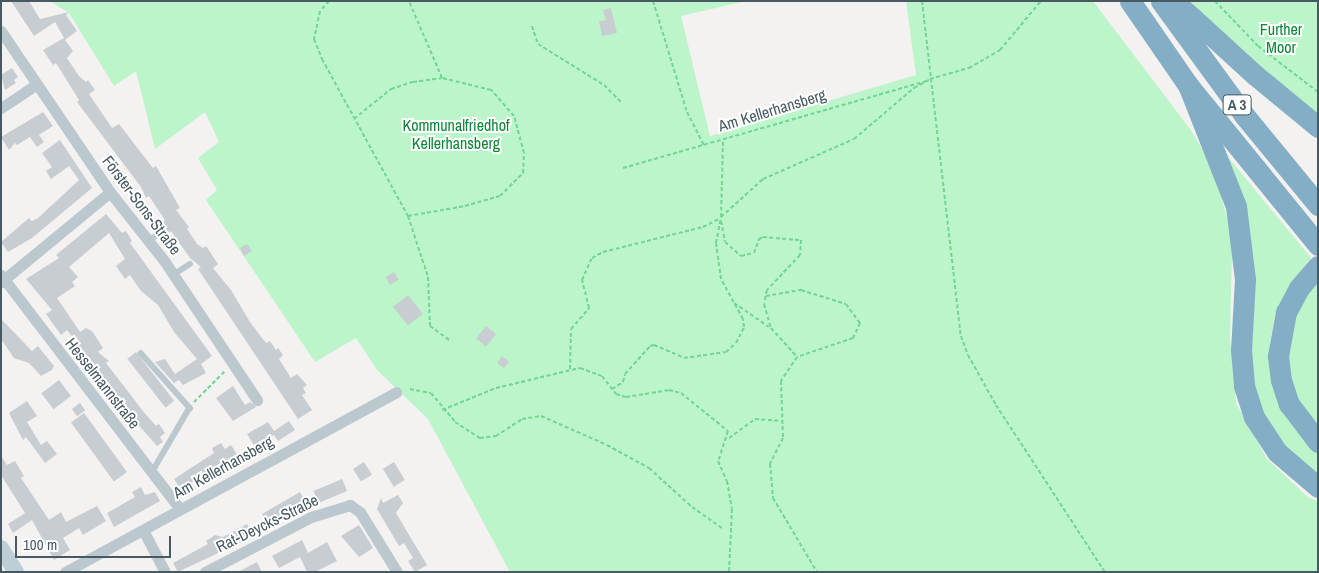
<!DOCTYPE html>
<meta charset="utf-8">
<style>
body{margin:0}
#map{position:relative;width:1319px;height:573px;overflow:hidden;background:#f4f1f1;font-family:"Archivo Narrow",sans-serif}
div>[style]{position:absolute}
.green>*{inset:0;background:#bcf5c9}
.building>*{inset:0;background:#c8cdd2;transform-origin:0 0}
.path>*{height:2px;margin-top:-1px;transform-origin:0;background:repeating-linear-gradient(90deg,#70d793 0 4px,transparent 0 6.5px)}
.service>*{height:5.5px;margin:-2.75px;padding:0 2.75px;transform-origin:2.75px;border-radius:2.75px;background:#bbc9cf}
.minor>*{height:11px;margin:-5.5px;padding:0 5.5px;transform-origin:5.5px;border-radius:5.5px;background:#bbc9cf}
.secondary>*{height:16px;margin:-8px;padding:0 8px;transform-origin:8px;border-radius:8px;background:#bdced7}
.motorway>*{height:21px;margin:-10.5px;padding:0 10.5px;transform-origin:10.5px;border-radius:10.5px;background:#84aec5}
span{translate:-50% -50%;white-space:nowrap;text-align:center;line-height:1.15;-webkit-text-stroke:4px #fff;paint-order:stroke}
.shield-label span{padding:1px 4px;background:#fff;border:1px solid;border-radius:4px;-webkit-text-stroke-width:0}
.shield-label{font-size:15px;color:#475961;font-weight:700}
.park-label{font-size:16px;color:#0d8736}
.street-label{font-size:16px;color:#475961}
.frame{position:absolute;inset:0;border:2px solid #475961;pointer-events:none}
.scale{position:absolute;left:15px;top:536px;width:156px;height:22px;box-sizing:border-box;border:2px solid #475961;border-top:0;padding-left:6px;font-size:15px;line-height:18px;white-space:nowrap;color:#475961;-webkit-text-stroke:4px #fff;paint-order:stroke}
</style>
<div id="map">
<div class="green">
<i style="clip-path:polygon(50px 1px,746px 1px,681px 16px,710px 136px,916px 75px,906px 1px,1093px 1px,1190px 129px,1207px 157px,1218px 186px,1230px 228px,1232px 254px,1230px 338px,1236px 403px,1267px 459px,1309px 498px,1318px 501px,1318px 572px,510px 572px,428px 419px,377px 370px,356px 338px,315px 362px,206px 200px,217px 190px,198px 158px,219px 142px,205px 112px,155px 149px,136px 71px,114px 86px,69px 13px)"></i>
<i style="clip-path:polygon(1191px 1px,1318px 1px,1318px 117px,1227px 41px)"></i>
<i style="clip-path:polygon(1224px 152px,1311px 258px,1289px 286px,1275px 314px,1270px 343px,1286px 417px,1318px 452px,1318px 480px,1300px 468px,1256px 403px)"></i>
<i style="clip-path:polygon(1318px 278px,1318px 434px,1290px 386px,1286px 337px,1307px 290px)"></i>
</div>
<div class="building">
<i style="clip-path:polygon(11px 1px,29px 1px,40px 19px,69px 12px,66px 15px,77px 31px,65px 40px,73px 51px,67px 58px,79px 76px,86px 82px,88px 80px,95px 90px,89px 94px,112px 128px,119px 124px,153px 168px,156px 166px,180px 208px,176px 210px,189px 227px,187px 229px,197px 244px,203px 248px,206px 246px,218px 264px,213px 268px,231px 290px,250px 322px,266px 343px,270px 341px,276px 350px,278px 348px,283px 355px,279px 359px,291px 378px,297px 374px,307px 385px,303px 388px,306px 393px,302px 395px,312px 410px,298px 419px,198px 269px,201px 267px,190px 258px,171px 231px,169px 233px,162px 223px,165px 220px,149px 196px,146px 198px,141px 187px,77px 102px,79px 100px,56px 63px,53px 65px,43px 50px,64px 38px,55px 22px,34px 36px)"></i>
<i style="clip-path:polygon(611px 8px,617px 33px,602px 36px,599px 21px,606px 20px,603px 10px)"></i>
<i style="clip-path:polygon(12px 68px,18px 77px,14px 80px,16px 83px,5px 90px,1px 75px)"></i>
<i style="clip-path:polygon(43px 112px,53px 126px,39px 135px,44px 142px,37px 147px,30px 137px,17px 145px,15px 143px,9px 150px,1px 137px)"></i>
<i style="clip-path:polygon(60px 140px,92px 188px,32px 238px,8px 252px,1px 242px,29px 218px,32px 221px,38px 218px,79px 180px,69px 166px,51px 179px,46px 171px,52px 167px,42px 153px)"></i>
<i style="clip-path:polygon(106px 214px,122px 233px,126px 231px,132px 241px,130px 243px,212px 356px,201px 364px,206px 373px,183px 385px,179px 380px,174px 383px,155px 362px,165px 359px,175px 374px,197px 359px,174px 332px,158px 305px,141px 291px,130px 275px,125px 279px,116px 266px,125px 259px,109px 233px,69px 267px,78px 277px,72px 282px,75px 286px,57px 298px,80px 332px,86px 328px,92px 331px,103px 348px,98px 352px,109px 361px,106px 363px,143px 411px,156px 426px,159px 424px,165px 433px,160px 437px,163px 442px,157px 446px,112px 395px,94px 371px,98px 369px,67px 330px,61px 335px,46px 314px,52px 310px,26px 279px,59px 258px,56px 255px)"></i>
<i style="clip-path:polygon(247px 244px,252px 251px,244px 256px,240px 248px)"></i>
<i style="left:394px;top:272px;width:9px;height:10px;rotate:58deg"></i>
<i style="left:408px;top:295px;width:24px;height:19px;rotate:52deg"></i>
<i style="clip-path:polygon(1px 319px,32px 351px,38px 346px,54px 366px,52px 370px,41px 376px,29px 363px,14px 358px,1px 339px)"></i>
<i style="left:486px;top:326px;width:13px;height:16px;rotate:39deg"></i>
<i style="left:136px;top:352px;width:62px;height:11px;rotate:52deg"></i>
<i style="clip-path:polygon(502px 356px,509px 362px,504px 368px,497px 363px)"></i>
<i style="left:59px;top:380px;width:20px;height:22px;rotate:53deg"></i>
<i style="clip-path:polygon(233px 386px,245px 405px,250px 402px,256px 407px,233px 421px,216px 398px)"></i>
<i style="clip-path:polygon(27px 401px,37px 416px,27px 422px,41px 445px,47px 441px,57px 454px,45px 463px,26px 437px,23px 440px,9px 413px)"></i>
<i style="left:80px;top:403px;width:9px;height:10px;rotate:54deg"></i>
<i style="left:84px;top:413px;width:73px;height:16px;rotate:54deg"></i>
<i style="clip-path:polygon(289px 421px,295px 430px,278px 441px,274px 435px,255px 447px,247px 434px,268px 422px,274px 431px)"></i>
<i style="clip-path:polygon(221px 443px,225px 449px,231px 445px,238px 456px,181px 489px,174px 479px,214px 453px,212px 448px)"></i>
<i style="clip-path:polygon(1px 456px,7px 465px,15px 461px,24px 476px,21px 478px,49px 520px,61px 512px,66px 522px,97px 506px,106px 521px,83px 535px,79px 528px,63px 538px,70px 550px,54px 560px,32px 520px,13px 533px,8px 524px,25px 513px,1px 475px)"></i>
<i style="left:364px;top:462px;width:15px;height:13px;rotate:58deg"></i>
<i style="left:394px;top:462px;width:21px;height:13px;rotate:59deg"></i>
<i style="left:342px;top:479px;width:13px;height:31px;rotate:67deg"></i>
<i style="clip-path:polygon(141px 487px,145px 495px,155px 492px,160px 501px,114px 527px,107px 513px,135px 497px,132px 492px)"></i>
<i style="clip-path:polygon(300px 492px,309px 508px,268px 526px,262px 514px)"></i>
<i style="clip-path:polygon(398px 495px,403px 503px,396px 513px,427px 565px,415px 572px,408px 561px,413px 558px,404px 543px,399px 546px,377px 509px,381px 498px,383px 503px)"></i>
<i style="clip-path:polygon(247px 524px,254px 536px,178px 572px,173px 563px,208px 544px,206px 541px,215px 535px,223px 537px)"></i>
<i style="clip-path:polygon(359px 525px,373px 548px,359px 557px,341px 536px)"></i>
<i style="clip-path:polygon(302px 540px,308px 553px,327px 542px,337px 561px,315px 572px,307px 572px,300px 557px,279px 568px,272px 556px)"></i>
<i style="clip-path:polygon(257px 562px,262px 572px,238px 572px)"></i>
</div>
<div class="path">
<i style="left:329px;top:1px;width:13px;rotate:132deg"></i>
<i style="left:320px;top:11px;width:29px;rotate:102deg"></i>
<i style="left:314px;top:39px;width:22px;rotate:68deg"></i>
<i style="left:322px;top:59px;width:179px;rotate:61.3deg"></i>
<i style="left:408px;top:216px;width:64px;rotate:71.8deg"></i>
<i style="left:428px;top:277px;width:49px;rotate:87.7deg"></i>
<i style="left:430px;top:326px;width:24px;rotate:36deg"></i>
<i style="left:653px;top:1px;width:116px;rotate:73deg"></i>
<i style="left:687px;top:112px;width:39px;rotate:63deg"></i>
<i style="left:922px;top:1px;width:337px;rotate:83.4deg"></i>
<i style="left:961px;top:336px;width:20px;rotate:70deg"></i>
<i style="left:968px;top:355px;width:57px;rotate:60.8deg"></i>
<i style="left:996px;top:405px;width:199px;rotate:56.9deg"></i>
<i style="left:1215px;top:1px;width:62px;rotate:46.3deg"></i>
<i style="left:1258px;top:46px;width:76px;rotate:37.5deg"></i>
<i style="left:532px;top:26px;width:19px;rotate:72deg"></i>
<i style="left:538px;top:44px;width:78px;rotate:31.8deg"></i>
<i style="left:604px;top:85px;width:25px;rotate:45deg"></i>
<i style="left:354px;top:119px;width:48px;rotate:-39deg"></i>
<i style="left:391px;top:89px;width:23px;rotate:-18deg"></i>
<i style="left:413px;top:82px;width:29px;rotate:-8deg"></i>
<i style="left:623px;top:168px;width:315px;rotate:-16deg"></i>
<i style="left:408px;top:216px;width:58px;rotate:-10deg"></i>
<i style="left:465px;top:206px;width:36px;rotate:-16deg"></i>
<i style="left:500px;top:196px;width:33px;rotate:-45deg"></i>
<i style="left:523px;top:173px;width:20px;rotate:-87deg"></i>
<i style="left:524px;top:153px;width:38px;rotate:-105deg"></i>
<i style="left:514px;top:116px;width:35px;rotate:-131deg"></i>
<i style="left:491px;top:90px;width:50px;rotate:-166.2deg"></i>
<i style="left:442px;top:78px;width:84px;rotate:-113.2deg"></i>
<i style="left:721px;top:217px;width:75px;rotate:-88.5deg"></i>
<i style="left:721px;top:221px;width:21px;rotate:79deg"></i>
<i style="left:725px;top:242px;width:21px;rotate:41deg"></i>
<i style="left:741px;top:256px;width:13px;rotate:-13deg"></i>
<i style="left:754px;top:253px;width:15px;rotate:-70deg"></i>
<i style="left:759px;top:239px;width:4px;rotate:-27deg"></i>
<i style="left:763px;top:237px;width:38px;rotate:5deg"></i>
<i style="left:801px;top:240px;width:15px;rotate:94deg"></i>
<i style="left:800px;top:255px;width:48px;rotate:133.3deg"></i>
<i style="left:767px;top:290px;width:14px;rotate:102deg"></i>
<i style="left:764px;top:304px;width:25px;rotate:74deg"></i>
<i style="left:771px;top:328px;width:39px;rotate:48deg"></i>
<i style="left:766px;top:296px;width:36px;rotate:-10deg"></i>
<i style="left:801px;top:290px;width:47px;rotate:17.3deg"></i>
<i style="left:846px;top:304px;width:24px;rotate:54deg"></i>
<i style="left:860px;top:323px;width:17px;rotate:115deg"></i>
<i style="left:853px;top:338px;width:59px;rotate:161.3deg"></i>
<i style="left:797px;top:357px;width:29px;rotate:124deg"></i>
<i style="left:781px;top:381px;width:57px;rotate:88deg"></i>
<i style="left:783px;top:438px;width:29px;rotate:117deg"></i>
<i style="left:770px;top:464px;width:34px;rotate:85deg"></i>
<i style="left:773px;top:498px;width:86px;rotate:59.3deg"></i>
<i style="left:734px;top:303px;width:42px;rotate:34.4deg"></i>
<i style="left:570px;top:369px;width:40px;rotate:-88.6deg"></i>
<i style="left:571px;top:329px;width:28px;rotate:-49deg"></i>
<i style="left:589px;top:308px;width:29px;rotate:-104deg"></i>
<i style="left:582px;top:280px;width:24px;rotate:-66deg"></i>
<i style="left:592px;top:258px;width:13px;rotate:-29deg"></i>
<i style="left:603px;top:252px;width:103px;rotate:-14deg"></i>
<i style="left:703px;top:227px;width:18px;rotate:-27deg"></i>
<i style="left:410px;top:389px;width:21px;rotate:11deg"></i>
<i style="left:431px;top:393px;width:38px;rotate:50deg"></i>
<i style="left:455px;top:422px;width:30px;rotate:33deg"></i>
<i style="left:480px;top:438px;width:16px;rotate:-7deg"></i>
<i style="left:496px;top:436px;width:31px;rotate:-33deg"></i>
<i style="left:522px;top:419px;width:19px;rotate:-9deg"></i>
<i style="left:541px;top:416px;width:72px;rotate:23.7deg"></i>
<i style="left:607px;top:445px;width:48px;rotate:28.7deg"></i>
<i style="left:649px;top:468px;width:58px;rotate:42.2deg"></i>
<i style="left:692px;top:507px;width:37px;rotate:35deg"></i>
<i style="left:612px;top:389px;width:13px;rotate:-32deg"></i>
<i style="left:623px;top:382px;width:8px;rotate:-76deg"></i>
<i style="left:625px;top:374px;width:38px;rotate:-48deg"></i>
<i style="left:650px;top:346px;width:4px;rotate:-14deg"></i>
<i style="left:654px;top:345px;width:33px;rotate:23deg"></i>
<i style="left:684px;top:358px;width:42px;rotate:-8.1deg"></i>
<i style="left:726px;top:352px;width:13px;rotate:-42deg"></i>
<i style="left:736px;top:343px;width:18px;rotate:-63deg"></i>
<i style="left:744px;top:327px;width:8px;rotate:-97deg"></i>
<i style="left:743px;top:319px;width:46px;rotate:-118.8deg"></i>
<i style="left:721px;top:279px;width:36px;rotate:-98deg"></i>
<i style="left:716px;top:243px;width:26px;rotate:-79deg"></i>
<i style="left:721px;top:217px;width:57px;rotate:-42.1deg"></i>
<i style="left:763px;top:179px;width:99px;rotate:-23.7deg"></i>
<i style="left:854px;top:139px;width:79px;rotate:-40.4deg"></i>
<i style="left:914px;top:88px;width:18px;rotate:-29deg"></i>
<i style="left:930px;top:79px;width:41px;rotate:-15.8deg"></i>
<i style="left:969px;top:68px;width:36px;rotate:-30deg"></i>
<i style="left:1000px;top:50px;width:64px;rotate:-50.1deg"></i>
<i style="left:194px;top:402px;width:45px;rotate:-45deg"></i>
<i style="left:442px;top:410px;width:58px;rotate:-22.2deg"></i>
<i style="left:496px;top:388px;width:86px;rotate:-13.4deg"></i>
<i style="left:580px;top:368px;width:23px;rotate:20deg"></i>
<i style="left:602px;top:376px;width:23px;rotate:52deg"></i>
<i style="left:616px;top:394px;width:10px;rotate:17deg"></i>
<i style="left:626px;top:397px;width:44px;rotate:-9.2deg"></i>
<i style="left:669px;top:390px;width:12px;rotate:14deg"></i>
<i style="left:681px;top:393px;width:60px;rotate:39deg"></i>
<i style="left:728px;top:431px;width:32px;rotate:108deg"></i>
<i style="left:718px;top:461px;width:22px;rotate:66deg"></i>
<i style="left:727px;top:481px;width:28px;rotate:80deg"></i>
<i style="left:732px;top:509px;width:63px;rotate:92.7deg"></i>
<i style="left:729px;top:438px;width:32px;rotate:-36deg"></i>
<i style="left:755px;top:419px;width:28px;rotate:4deg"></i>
</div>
<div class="service">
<i style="left:150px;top:240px;width:12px;rotate:-35deg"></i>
<i style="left:173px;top:275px;width:20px;rotate:-33deg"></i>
<i style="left:141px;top:353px;width:74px;rotate:48.3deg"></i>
<i style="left:190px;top:408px;width:75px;rotate:120.3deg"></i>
</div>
<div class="minor">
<i style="left:1px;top:31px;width:194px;rotate:55.9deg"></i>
<i style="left:110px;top:192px;width:89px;rotate:51.8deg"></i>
<i style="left:165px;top:262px;width:166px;rotate:56.3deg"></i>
<i style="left:1px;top:108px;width:43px;rotate:-33.7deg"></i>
<i style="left:1px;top:275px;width:295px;rotate:52.6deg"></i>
<i style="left:1px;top:282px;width:141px;rotate:-39.5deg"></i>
<i style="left:143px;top:530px;width:47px;rotate:62.4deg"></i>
<i style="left:65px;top:572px;width:377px;rotate:-28.5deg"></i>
<i style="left:205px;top:572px;width:119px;rotate:-27.4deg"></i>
<i style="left:311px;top:517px;width:41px;rotate:-17.1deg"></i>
<i style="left:350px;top:505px;width:12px;rotate:35deg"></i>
<i style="left:360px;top:512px;width:70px;rotate:58.3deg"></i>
</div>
<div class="secondary">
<i style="left:1px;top:548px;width:28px;rotate:58deg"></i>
</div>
<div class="motorway">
<i style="left:1130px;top:1px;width:102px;rotate:55.4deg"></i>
<i style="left:1188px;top:85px;width:206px;rotate:50.9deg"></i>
<i style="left:1161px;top:1px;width:141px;rotate:53.9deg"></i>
<i style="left:1244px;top:115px;width:117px;rotate:50.6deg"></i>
<i style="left:1174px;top:1px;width:110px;rotate:42.4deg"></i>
<i style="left:1255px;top:75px;width:82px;rotate:39.5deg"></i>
<i style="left:1188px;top:85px;width:130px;rotate:68.4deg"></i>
<i style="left:1236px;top:206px;width:74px;rotate:83deg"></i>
<i style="left:1245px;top:279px;width:71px;rotate:93.2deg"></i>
<i style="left:1241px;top:350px;width:36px;rotate:85deg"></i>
<i style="left:1244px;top:386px;width:33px;rotate:72deg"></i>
<i style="left:1254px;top:417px;width:42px;rotate:56.7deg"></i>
<i style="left:1277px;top:452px;width:54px;rotate:40.5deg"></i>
<i style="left:1318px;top:266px;width:29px;rotate:131deg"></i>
<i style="left:1299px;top:288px;width:27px;rotate:118deg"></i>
<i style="left:1286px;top:312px;width:45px;rotate:100.3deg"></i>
<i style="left:1278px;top:356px;width:24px;rotate:83deg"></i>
<i style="left:1281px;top:380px;width:25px;rotate:72deg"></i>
<i style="left:1289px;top:404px;width:48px;rotate:52.7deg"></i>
</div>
<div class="shield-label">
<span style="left:1237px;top:105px">A 3</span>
</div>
<div class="park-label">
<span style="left:1281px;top:38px">Further<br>Moor</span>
<span style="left:456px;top:134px">Kommunalfriedhof<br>Kellerhansberg</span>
</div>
<div class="street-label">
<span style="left:772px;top:110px;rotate:-17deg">Am Kellerhansberg</span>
<span style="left:142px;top:205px;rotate:53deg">Förster-Sons-Straße</span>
<span style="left:103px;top:383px;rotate:52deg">Hesselmannstraße</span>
<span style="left:223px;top:467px;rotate:-29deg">Am Kellerhansberg</span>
<span style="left:267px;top:523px;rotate:-26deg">Rat-Deycks-Straße</span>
</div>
<div class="frame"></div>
<div class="scale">100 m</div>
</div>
